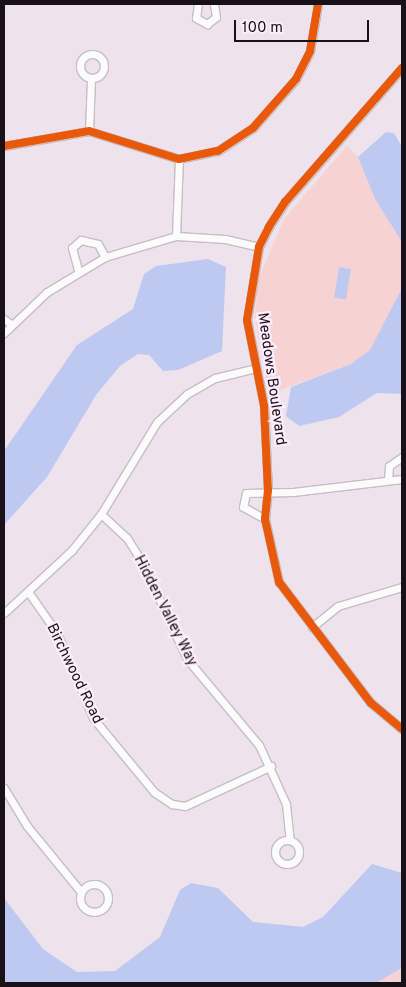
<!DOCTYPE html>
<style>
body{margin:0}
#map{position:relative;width:406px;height:987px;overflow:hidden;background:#eee2ed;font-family:Overpass,sans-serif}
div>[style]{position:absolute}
.green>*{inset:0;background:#f7d2d3}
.water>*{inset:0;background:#bec9f1;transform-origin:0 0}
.roads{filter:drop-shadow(1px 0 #c6bdc5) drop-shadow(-1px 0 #c6bdc5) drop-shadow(0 1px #c6bdc5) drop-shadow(0 -1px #c6bdc5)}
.minor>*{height:7px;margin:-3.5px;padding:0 3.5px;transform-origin:3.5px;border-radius:3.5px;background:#fcfbfc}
.minor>.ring{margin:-3.5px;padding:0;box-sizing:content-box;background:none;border:7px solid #fcfbfc;border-radius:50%}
.cycleway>*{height:8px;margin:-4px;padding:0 4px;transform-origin:4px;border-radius:4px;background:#e8590c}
span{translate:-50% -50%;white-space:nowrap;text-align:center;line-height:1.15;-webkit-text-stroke:4.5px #fdedfc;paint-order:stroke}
.street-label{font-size:15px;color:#181218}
.frame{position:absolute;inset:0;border:5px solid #181218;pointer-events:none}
.scale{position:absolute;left:234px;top:20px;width:135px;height:22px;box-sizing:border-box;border:2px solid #181218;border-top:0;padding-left:6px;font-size:15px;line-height:18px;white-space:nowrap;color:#181218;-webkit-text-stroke:4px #fdedfc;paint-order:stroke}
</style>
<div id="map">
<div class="green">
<i style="clip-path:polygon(347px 146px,358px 157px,375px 199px,402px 242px,402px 288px,371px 350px,351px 364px,269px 394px,255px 318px,258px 280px,284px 219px)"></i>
<i style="clip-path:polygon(402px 968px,402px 983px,376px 983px)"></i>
</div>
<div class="water">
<i style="clip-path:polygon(386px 132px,394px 133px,402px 147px,402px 242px,375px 199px,358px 157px)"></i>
<i style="clip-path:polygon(208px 259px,226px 267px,222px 351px,178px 370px,163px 371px,149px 355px,138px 354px,120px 366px,96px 395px,47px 477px,4px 525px,4px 451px,77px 345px,133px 309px,144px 274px,156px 266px)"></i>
<i style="left:339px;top:267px;width:12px;height:31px;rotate:9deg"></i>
<i style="clip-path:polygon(402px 288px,402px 394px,377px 393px,339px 417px,299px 426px,286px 416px,291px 387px,351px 364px,370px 350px)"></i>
<i style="clip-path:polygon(372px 864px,402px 873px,402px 968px,376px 983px,4px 983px,4px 898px,43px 949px,77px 972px,115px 971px,160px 937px,180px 890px,191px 883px,218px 888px,253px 922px,303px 927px,323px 917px)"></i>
</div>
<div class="roads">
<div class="minor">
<i style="left:198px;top:4px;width:14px;rotate:98deg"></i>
<i style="left:196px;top:18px;width:13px;rotate:29deg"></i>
<i style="left:207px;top:24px;width:11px;rotate:-38deg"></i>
<i style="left:216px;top:17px;width:13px;rotate:-99deg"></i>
<i class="ring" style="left:80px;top:54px;width:17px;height:17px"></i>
<i style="left:402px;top:68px;width:178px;rotate:131.1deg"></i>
<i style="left:285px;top:202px;width:30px;rotate:123deg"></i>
<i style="left:269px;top:227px;width:22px;rotate:117deg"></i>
<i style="left:259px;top:247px;width:74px;rotate:99.3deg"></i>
<i style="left:247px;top:320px;width:88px;rotate:78.8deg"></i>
<i style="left:264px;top:406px;width:84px;rotate:87.3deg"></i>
<i style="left:268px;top:490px;width:29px;rotate:96deg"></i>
<i style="left:265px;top:519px;width:65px;rotate:77.5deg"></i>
<i style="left:279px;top:582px;width:152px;rotate:52.8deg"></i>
<i style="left:371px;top:703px;width:40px;rotate:40deg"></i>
<i style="left:89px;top:131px;width:52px;rotate:-87.8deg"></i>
<i style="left:4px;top:146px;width:86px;rotate:-10deg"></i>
<i style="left:89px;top:131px;width:94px;rotate:17.3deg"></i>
<i style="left:179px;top:159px;width:40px;rotate:-12deg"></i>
<i style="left:218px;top:151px;width:42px;rotate:-33.3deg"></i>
<i style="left:253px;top:128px;width:65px;rotate:-48.7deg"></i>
<i style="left:296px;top:79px;width:31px;rotate:-63deg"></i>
<i style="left:310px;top:51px;width:48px;rotate:-80.3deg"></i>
<i style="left:176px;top:236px;width:77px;rotate:-87.8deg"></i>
<i style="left:78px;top:270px;width:23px;rotate:-105deg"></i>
<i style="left:72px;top:248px;width:12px;rotate:-42deg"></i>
<i style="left:81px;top:240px;width:17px;rotate:13deg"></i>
<i style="left:98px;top:244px;width:15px;rotate:62deg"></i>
<i style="left:4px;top:319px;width:9px;rotate:36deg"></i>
<i style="left:4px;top:333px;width:59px;rotate:-43.6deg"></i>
<i style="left:47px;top:292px;width:68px;rotate:-31.1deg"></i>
<i style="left:105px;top:257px;width:74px;rotate:-16.5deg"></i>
<i style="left:176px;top:236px;width:49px;rotate:3.5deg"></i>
<i style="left:225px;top:239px;width:35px;rotate:13deg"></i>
<i style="left:388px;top:480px;width:14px;rotate:-86deg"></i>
<i style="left:389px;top:466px;width:16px;rotate:-35deg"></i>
<i style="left:101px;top:514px;width:35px;rotate:43deg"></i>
<i style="left:127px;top:538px;width:31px;rotate:58deg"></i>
<i style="left:143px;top:564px;width:105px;rotate:65.1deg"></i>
<i style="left:187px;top:659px;width:112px;rotate:50.1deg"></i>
<i style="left:259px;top:745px;width:65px;rotate:65.4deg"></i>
<i style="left:286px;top:804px;width:36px;rotate:84deg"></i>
<i style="left:265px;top:519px;width:25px;rotate:-151deg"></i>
<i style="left:243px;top:507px;width:14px;rotate:-78deg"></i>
<i style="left:246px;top:493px;width:47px;rotate:-1.2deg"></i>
<i style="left:293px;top:492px;width:110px;rotate:-6.8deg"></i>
<i style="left:29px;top:593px;width:49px;rotate:55deg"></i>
<i style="left:57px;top:633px;width:92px;rotate:67deg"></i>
<i style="left:93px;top:718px;width:96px;rotate:50.5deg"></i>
<i style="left:154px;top:792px;width:22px;rotate:34deg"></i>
<i style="left:172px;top:804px;width:13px;rotate:9deg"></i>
<i style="left:185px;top:806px;width:95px;rotate:-24.9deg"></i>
<i style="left:4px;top:613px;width:93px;rotate:-42.8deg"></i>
<i style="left:72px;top:550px;width:46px;rotate:-51.1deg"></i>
<i style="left:101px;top:514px;width:108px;rotate:-58.7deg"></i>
<i style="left:157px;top:422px;width:41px;rotate:-43deg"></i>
<i style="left:187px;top:394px;width:32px;rotate:-30deg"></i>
<i style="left:215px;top:378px;width:42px;rotate:-13.7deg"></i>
<i style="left:312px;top:627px;width:33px;rotate:-39deg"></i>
<i style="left:338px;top:606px;width:67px;rotate:-16.5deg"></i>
<i style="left:4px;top:788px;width:44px;rotate:58.8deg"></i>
<i style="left:27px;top:826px;width:85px;rotate:50.7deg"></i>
<i class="ring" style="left:275px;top:840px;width:17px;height:17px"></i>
<i class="ring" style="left:80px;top:884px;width:21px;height:21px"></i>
</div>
</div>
<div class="cycleway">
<i style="left:402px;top:68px;width:178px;rotate:131.1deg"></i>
<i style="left:285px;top:202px;width:30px;rotate:123deg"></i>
<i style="left:269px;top:227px;width:22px;rotate:117deg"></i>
<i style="left:259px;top:247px;width:74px;rotate:99.3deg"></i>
<i style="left:247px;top:320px;width:88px;rotate:78.8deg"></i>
<i style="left:264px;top:406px;width:84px;rotate:87.3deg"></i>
<i style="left:268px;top:490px;width:29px;rotate:96deg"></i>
<i style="left:265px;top:519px;width:65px;rotate:77.5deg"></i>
<i style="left:279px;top:582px;width:152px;rotate:52.8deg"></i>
<i style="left:371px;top:703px;width:40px;rotate:40deg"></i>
<i style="left:4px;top:146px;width:86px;rotate:-10deg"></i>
<i style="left:89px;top:131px;width:94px;rotate:17.3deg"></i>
<i style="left:179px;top:159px;width:40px;rotate:-12deg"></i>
<i style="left:218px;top:151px;width:42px;rotate:-33.3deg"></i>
<i style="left:253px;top:128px;width:65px;rotate:-48.7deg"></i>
<i style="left:296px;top:79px;width:31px;rotate:-63deg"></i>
<i style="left:310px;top:51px;width:48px;rotate:-80.3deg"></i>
</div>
<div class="street-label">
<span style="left:271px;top:379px;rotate:82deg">Meadows Boulevard</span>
<span style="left:165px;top:611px;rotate:63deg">Hidden Valley Way</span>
<span style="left:74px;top:674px;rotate:64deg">Birchwood Road</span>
</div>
<div class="frame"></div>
<div class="scale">100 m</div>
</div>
